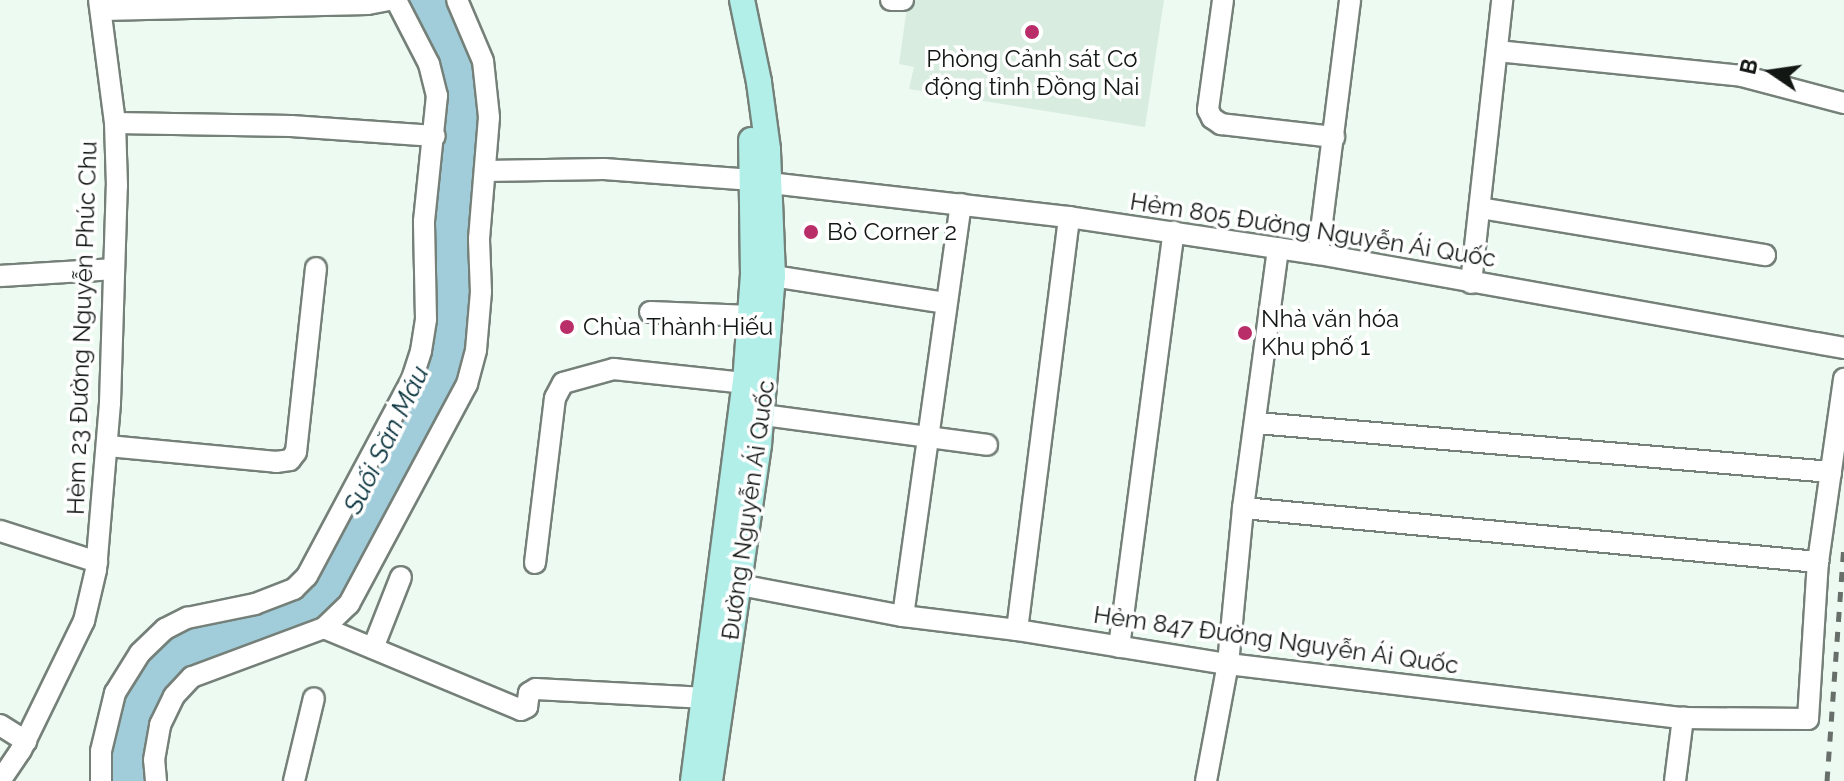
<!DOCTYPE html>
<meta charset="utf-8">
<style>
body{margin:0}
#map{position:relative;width:1844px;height:781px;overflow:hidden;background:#edfaf1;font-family:Raleway,sans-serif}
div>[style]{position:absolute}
.built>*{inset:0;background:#d9ece0}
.water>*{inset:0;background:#a1cddb}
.roads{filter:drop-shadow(2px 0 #758079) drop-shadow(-2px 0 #758079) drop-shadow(0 2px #758079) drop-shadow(0 -2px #758079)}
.minor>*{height:20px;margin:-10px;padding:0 10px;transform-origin:10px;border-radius:10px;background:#fff}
.major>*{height:24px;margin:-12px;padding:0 12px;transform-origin:12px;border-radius:12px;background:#b2efe9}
.rail>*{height:5px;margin-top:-2.5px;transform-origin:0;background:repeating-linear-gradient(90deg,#686f6a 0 10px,transparent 0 20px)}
.dots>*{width:22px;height:22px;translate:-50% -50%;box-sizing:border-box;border:4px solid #fff;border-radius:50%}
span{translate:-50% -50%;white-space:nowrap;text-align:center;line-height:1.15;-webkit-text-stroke:7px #fff;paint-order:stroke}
.poi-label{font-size:24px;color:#131714}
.left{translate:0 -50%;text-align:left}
.street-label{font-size:24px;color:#131714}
.water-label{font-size:26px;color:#08323d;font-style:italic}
.north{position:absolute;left:1732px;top:32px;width:80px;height:80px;-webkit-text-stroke:6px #fff;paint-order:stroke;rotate:283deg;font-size:22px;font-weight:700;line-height:32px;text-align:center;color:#131714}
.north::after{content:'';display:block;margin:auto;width:28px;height:36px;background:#131714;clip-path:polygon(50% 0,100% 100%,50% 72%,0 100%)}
</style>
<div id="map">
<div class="built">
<i style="clip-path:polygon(908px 0,1164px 0,1145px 127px,909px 89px,914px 67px,899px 64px)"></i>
</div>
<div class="water">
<i style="clip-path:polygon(403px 0,451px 0,477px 62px,483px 117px,470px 348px,461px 382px,344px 599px,320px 623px,188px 672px,149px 781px,107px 781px,108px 755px,121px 695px,145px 657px,189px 624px,296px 594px,419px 378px,430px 222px,442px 137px)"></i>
</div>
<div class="roads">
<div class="minor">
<i style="left:891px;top:0;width:12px"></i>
<i style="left:1223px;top:0;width:111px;rotate:97.8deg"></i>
<i style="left:1208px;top:110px;width:9px;rotate:63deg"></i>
<i style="left:1212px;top:118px;width:11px;rotate:34deg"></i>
<i style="left:1221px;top:124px;width:114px;rotate:6.6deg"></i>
<i style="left:102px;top:10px;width:266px;rotate:-1.3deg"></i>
<i style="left:368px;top:4px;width:20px;rotate:-11deg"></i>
<i style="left:1497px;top:51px;width:246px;rotate:5.8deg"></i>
<i style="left:1742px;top:76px;width:106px;rotate:14.8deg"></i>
<i style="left:115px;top:123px;width:176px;rotate:1deg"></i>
<i style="left:291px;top:126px;width:144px;rotate:4deg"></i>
<i style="left:485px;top:171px;width:119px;rotate:-1deg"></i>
<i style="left:604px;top:169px;width:149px;rotate:4.2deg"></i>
<i style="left:770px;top:183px;width:301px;rotate:6.5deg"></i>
<i style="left:1069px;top:217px;width:252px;rotate:8.5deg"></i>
<i style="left:1318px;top:254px;width:534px;rotate:10.13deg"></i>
<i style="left:1480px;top:208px;width:289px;rotate:9.4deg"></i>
<i style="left:1318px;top:254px;width:256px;rotate:-82.8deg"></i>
<i style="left:0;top:276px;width:114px;rotate:-3.5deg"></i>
<i style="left:773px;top:276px;width:174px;rotate:8.9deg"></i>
<i style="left:1471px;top:283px;width:285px;rotate:-83.7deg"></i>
<i style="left:650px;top:312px;width:101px;rotate:2.3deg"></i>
<i style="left:763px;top:415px;width:226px;rotate:7.6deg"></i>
<i style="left:1257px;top:423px;width:576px;rotate:4.88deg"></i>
<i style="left:108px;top:446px;width:169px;rotate:5.4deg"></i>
<i style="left:276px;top:462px;width:14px;rotate:-8deg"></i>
<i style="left:290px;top:460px;width:10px;rotate:-53deg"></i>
<i style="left:296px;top:452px;width:185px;rotate:-83.8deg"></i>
<i style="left:1243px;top:508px;width:578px;rotate:5.37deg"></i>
<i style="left:0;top:531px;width:102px;rotate:17.7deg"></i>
<i style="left:535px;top:563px;width:166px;rotate:-83.1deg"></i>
<i style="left:555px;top:398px;width:17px;rotate:-62deg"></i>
<i style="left:563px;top:383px;width:53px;rotate:-15.4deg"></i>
<i style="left:614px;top:369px;width:132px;rotate:6.1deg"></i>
<i style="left:740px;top:585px;width:166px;rotate:10.8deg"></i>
<i style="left:903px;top:616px;width:115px;rotate:7deg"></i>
<i style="left:1017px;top:630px;width:214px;rotate:9.2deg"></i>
<i style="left:1228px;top:664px;width:458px;rotate:6.8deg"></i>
<i style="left:1683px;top:718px;width:125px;rotate:0.5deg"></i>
<i style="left:1808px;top:719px;width:157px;rotate:-86.4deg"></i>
<i style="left:1818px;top:562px;width:185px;rotate:-81.9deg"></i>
<i style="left:903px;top:616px;width:416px;rotate:-82deg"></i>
<i style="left:324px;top:628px;width:213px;rotate:22.6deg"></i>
<i style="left:521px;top:710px;width:7px;rotate:-27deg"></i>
<i style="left:527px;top:707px;width:14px;rotate:-82deg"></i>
<i style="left:529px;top:693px;width:8px;rotate:-30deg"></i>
<i style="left:536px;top:689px;width:170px;rotate:3deg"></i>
<i style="left:1017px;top:630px;width:416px;rotate:-82.8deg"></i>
<i style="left:1119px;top:647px;width:419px;rotate:-82.5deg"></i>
<i style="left:373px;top:648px;width:76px;rotate:-68.5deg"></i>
<i style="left:0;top:725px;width:31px;rotate:32deg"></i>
<i style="left:0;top:781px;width:37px;rotate:-56deg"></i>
<i style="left:21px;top:750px;width:144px;rotate:-64deg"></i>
<i style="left:84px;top:621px;width:52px;rotate:-76.8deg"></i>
<i style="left:96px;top:570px;width:168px;rotate:-85.2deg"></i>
<i style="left:110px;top:403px;width:217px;rotate:-88.2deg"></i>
<i style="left:117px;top:186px;width:63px;rotate:-91.8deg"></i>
<i style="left:115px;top:123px;width:124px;rotate:-97.4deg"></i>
<i style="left:101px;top:781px;width:30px;rotate:-90deg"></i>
<i style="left:101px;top:751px;width:60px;rotate:-76.4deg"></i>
<i style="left:115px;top:693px;width:47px;rotate:-58deg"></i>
<i style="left:140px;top:653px;width:35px;rotate:-44deg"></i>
<i style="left:165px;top:629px;width:25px;rotate:-27deg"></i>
<i style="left:187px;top:618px;width:69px;rotate:-11.6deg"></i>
<i style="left:255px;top:604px;width:42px;rotate:-21deg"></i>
<i style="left:294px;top:589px;width:18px;rotate:-45deg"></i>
<i style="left:307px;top:576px;width:223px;rotate:-61.9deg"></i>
<i style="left:412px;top:379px;width:29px;rotate:-72deg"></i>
<i style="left:421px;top:351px;width:32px;rotate:-81deg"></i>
<i style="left:426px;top:319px;width:98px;rotate:-91.2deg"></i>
<i style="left:424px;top:221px;width:126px;rotate:-84.1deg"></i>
<i style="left:437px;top:96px;width:33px;rotate:-104deg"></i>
<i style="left:429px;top:64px;width:72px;rotate:-117.3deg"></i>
<i style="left:156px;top:781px;width:21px;rotate:-95deg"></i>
<i style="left:154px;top:760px;width:36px;rotate:-80deg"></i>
<i style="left:160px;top:725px;width:32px;rotate:-64deg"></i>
<i style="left:174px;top:696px;width:26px;rotate:-47deg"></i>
<i style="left:192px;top:677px;width:141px;rotate:-20.4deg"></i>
<i style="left:324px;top:628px;width:35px;rotate:-44deg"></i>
<i style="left:349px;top:604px;width:250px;rotate:-61.8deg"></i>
<i style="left:467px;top:384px;width:35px;rotate:-75deg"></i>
<i style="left:476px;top:350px;width:58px;rotate:-85.1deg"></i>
<i style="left:481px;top:292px;width:53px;rotate:-92.2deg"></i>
<i style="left:479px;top:239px;width:122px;rotate:-85.3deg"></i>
<i style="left:489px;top:117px;width:56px;rotate:-96.1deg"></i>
<i style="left:483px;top:61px;width:66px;rotate:-113.1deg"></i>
<i style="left:294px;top:781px;width:85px;rotate:-76.5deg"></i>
<i style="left:1206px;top:781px;width:119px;rotate:-79.4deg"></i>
<i style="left:1228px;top:664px;width:157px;rotate:-84.5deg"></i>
<i style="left:1243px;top:508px;width:262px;rotate:-82.3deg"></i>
<i style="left:1675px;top:781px;width:64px;rotate:-82.8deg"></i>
</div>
<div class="major">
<i style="left:693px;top:781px;width:401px;rotate:-82.6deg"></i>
<i style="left:745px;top:383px;width:108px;rotate:-85.8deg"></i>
<i style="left:753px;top:275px;width:135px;rotate:-90.8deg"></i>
<i style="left:710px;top:781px;width:340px;rotate:-81.7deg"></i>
<i style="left:759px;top:445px;width:170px;rotate:-85.3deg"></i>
<i style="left:773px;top:276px;width:127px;rotate:-92.3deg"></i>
<i style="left:768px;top:149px;width:68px;rotate:-97.7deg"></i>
<i style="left:759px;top:82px;width:84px;rotate:-101.7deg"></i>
</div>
</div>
<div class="rail">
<i style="left:1827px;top:781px;width:237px;rotate:-85.9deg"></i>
</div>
<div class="dots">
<i style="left:1032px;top:32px;background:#b92e69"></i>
<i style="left:811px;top:232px;background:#b92e69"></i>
<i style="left:567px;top:327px;background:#b92e69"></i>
<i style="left:1245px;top:333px;background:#b92e69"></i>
</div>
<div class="poi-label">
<span style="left:1032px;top:73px">Phòng Cảnh sát Cơ<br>động tỉnh Đồng Nai</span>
<span class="left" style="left:827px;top:232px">Bò Corner 2</span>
<span class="left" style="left:1261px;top:333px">Nhà văn hóa<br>Khu phố 1</span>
<span class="left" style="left:583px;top:327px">Chùa Thành Hiếu</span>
</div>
<div class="street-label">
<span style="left:1313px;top:230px;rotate:9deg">Hẻm 805 Đường Nguyễn Ái Quốc</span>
<span style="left:82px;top:328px;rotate:-88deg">Hẻm 23 Đường Nguyễn Phúc Chu</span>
<span style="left:748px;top:510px;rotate:-82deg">Đường Nguyễn Ái Quốc</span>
<span style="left:1276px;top:640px;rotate:8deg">Hẻm 847 Đường Nguyễn Ái Quốc</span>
</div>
<div class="water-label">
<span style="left:387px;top:440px;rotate:-64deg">Suối Săn Máu</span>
</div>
<div class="north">B</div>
</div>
